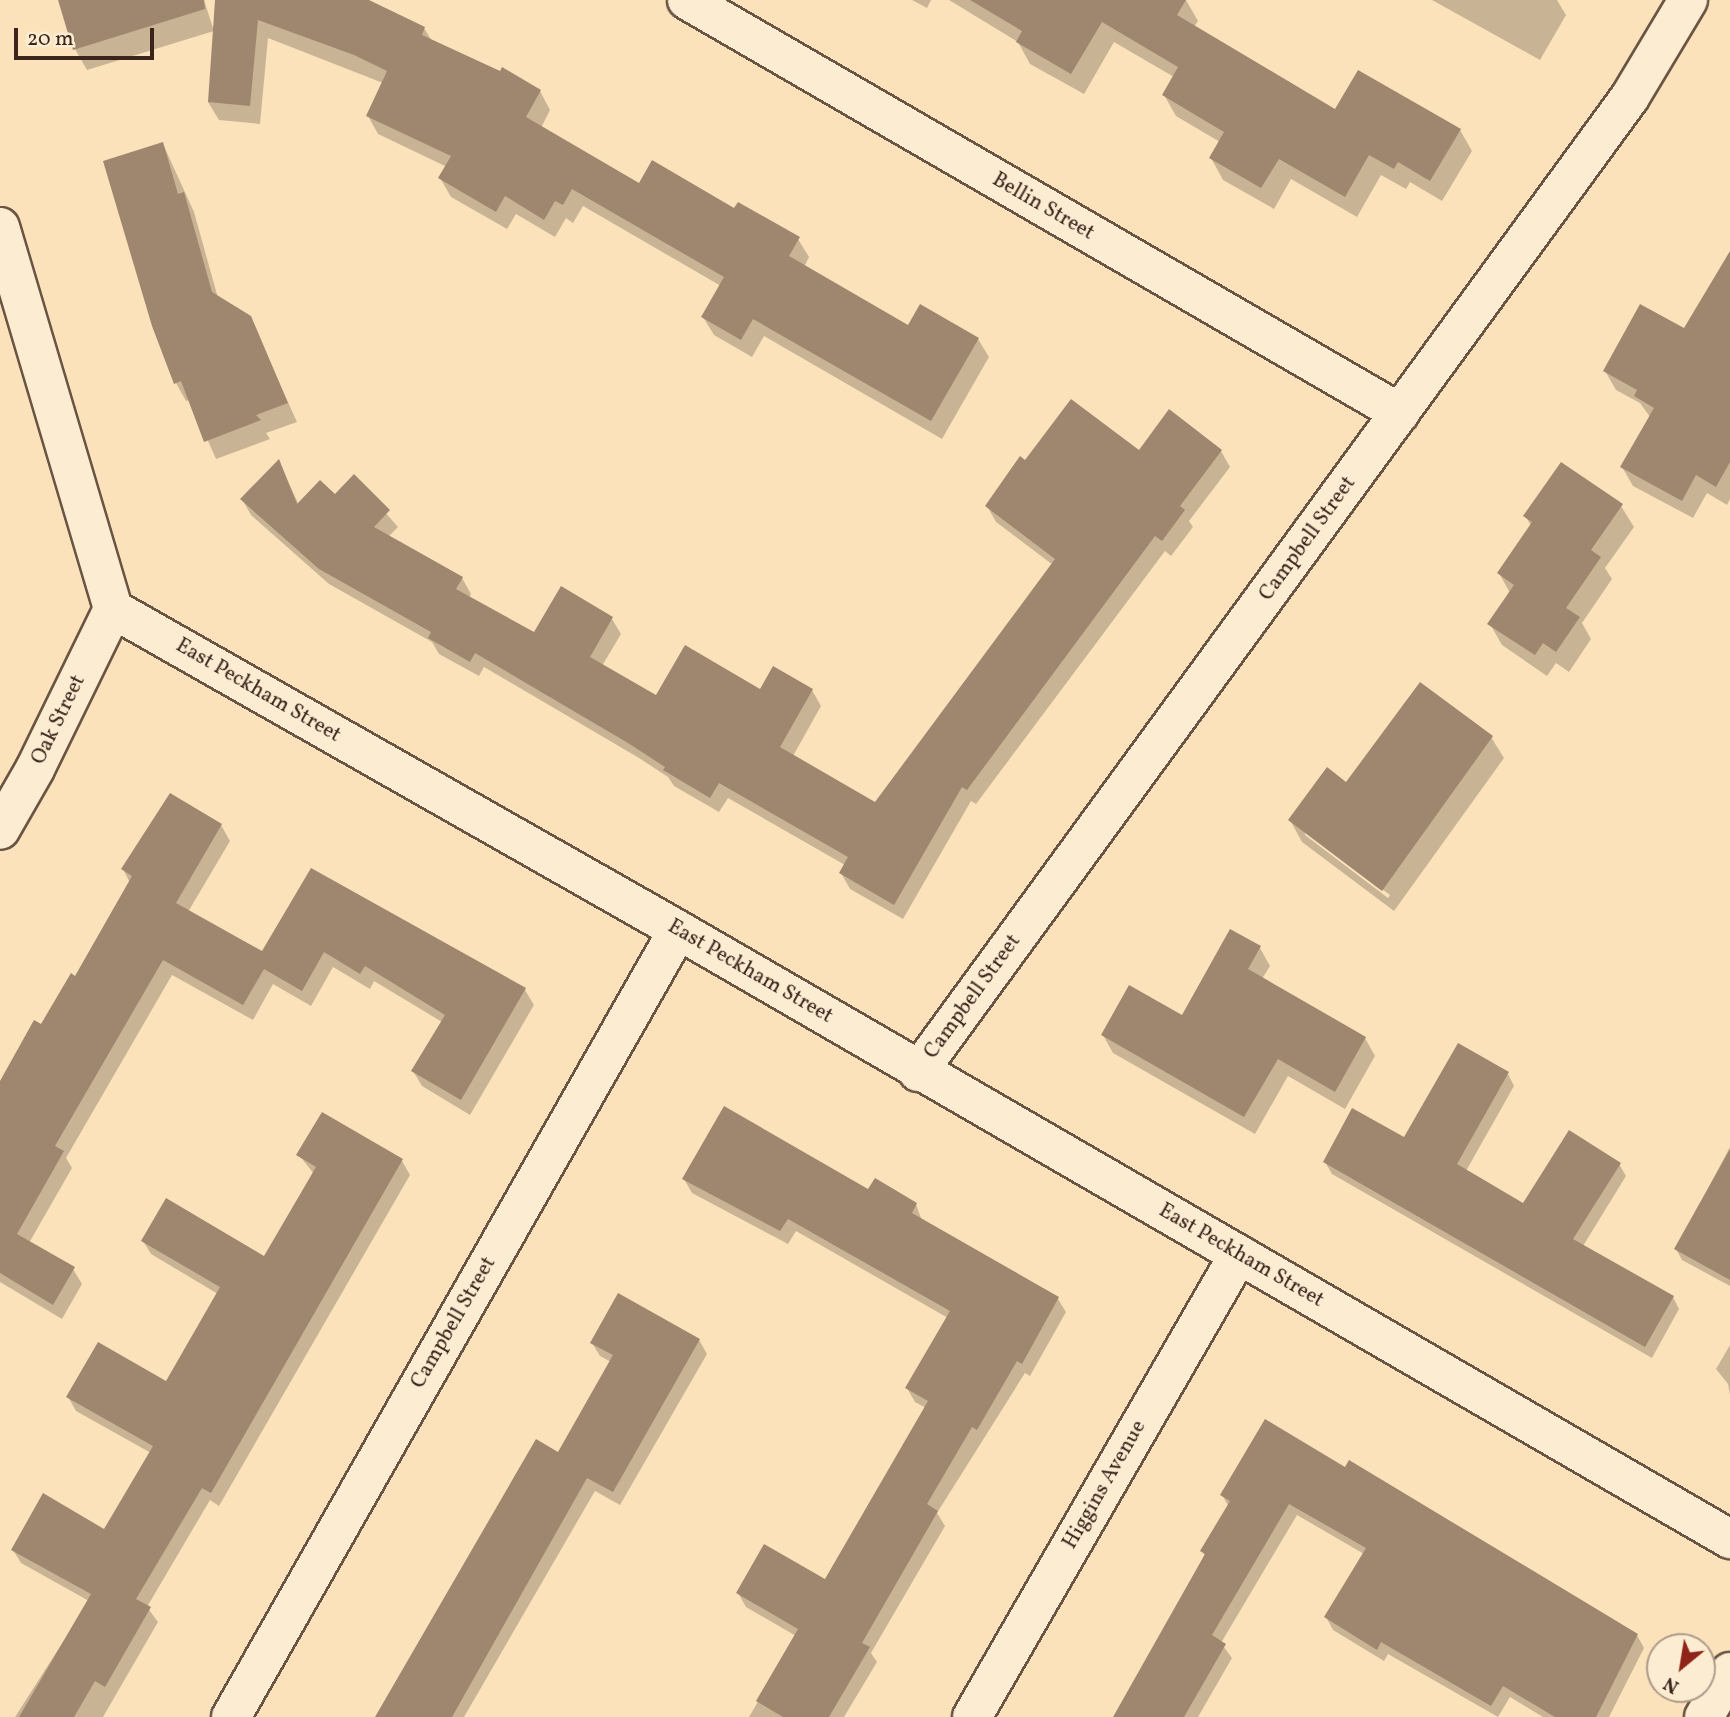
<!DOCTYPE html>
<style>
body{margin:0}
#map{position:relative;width:1730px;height:1717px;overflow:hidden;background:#fbe2ba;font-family:Vollkorn,serif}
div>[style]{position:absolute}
.shadow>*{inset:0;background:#0003}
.building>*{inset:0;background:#9e876e}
.roads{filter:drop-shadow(2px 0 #6a5443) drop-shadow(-2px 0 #6a5443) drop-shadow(0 2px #6a5443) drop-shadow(0 -2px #6a5443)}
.street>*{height:38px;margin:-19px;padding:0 19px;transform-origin:19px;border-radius:19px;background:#fcecd2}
.secondary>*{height:38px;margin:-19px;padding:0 19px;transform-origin:19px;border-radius:19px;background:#fcecd2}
span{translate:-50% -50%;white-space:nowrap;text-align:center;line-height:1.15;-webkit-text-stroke:6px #fcecd2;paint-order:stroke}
.street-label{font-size:21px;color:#3a241b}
.north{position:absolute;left:1646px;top:1633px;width:70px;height:70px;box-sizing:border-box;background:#fcecd2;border:2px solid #ae9c89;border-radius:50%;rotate:210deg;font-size:19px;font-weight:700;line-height:28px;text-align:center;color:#3a241b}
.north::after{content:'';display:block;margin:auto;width:24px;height:32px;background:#8f2418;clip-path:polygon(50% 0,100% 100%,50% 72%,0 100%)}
.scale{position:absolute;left:14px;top:28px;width:140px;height:32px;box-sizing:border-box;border:4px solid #3a241b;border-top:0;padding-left:9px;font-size:21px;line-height:24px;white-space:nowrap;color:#3a241b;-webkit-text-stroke:5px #fcecd2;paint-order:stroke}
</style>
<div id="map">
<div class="shadow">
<i style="clip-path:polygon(60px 0,204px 0,214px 31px,87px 70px,75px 49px)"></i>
<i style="clip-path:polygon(245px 0,365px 0,424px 28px,432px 41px,540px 91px,550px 110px,541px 128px,640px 185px,734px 211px,798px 239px,809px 257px,804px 267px,909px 328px,978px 339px,989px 357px,942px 439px,764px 336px,752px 357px,714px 335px,703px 317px,721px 286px,583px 206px,573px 223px,566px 218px,555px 237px,516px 214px,507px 229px,451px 197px,440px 178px,447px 167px,378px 134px,368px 116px,383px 83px,268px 38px,260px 124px,219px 120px,208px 102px)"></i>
<i style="clip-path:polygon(912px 0,931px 0,927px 8px)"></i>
<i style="clip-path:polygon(949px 0,1186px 0,1198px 21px,1194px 27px,1336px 111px,1460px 130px,1472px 151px,1442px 201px,1410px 182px,1406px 189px,1381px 175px,1357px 217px,1291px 179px,1274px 209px,1223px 180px,1211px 158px,1220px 142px,1176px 116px,1164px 95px,1174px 77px,1114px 42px,1084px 94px,1030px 64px,1018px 42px)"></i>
<i style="clip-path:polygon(1557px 0,1566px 15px,1540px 60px,1432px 0)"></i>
<i style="clip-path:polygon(163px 144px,194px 212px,218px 298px,250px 318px,297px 422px,266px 433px,270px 439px,216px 459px,190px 400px,186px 401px,176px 383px,154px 325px)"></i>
<i style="clip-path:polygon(1730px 256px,1730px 499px,1727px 505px,1707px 493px,1693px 518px,1633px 486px,1622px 467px,1650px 417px,1640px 403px,1616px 390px,1605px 371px,1685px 330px)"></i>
<i style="clip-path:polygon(1170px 412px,1221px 451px,1230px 467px,1189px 521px,1193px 527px,1171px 556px,1165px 551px,976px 804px,971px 801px,903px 919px,850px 889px,841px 873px,845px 865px,728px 798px,719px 812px,674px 786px,668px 777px,639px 758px,484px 667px,479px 676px,439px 654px,432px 642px,329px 584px,251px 515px,242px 499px,279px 462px,299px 505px,335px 497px,354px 477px,398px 527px,388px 537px,462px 578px,471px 594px,469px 598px,535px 635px,612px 619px,621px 634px,602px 666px,657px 698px,812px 690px,821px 706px,793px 756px,876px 804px,1053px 565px,996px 522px,987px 506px,1025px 462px,1139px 453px)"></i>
<i style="clip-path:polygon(1621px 506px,1634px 527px,1605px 568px,1612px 579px,1582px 623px,1591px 639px,1569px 672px,1556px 663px,1547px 676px,1502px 645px,1490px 624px,1510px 593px,1499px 573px,1531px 526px,1526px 517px)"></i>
<i style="clip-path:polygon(evenodd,1491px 737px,1504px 758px,1394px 911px,1302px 842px,1290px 820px,1346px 784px,1491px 737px,1305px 831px,1390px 895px,1388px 898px,1305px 835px,1305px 831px)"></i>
<i style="clip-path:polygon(221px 825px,230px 841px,188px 912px,263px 954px,312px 870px,525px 990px,534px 1005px,470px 1115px,422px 1086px,413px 1071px,442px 1022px,374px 981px,370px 989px,333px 967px,311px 1006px,273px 984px,253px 1020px,172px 975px,66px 1158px,72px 1168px,29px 1243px,73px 1269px,82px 1284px,62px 1319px,0 1282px,0 1084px,76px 978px,130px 883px,123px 869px)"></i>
<i style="clip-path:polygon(1260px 948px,1270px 966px,1262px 979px,1365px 1038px,1375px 1056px,1345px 1109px,1288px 1076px,1255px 1134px,1113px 1053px,1103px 1035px,1182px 1018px)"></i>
<i style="clip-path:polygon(1508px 1074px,1514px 1086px,1466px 1171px,1524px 1205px,1619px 1164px,1626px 1176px,1583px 1246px,1673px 1297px,1679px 1309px,1652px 1358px,1332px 1174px,1325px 1162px,1405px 1139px)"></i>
<i style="clip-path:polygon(1730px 1147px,1730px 1286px,1682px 1260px,1676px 1249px)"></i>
<i style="clip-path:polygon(299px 1155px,402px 1161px,410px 1175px,219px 1506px,210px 1500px,147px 1607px,158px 1622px,103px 1717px,15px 1717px,89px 1601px,21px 1563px,13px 1550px,105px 1531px,151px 1453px,76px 1411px,68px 1397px,167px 1383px,218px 1294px,151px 1254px,143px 1241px,265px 1258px,314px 1174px)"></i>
<i style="clip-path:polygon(684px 1179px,869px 1192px,916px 1204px,922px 1221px,1058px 1299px,1066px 1312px,1030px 1376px,1025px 1373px,937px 1513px,945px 1526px,871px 1653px,877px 1662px,844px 1717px,749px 1717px,796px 1636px,746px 1607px,738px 1593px,826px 1581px,926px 1408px,915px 1402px,907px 1388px,948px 1318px,796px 1231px,788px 1244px,692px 1193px)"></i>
<i style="clip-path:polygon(699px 1340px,707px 1354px,620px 1505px,595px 1491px,464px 1717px,378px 1717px,559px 1454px,611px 1362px,600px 1356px,592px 1343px)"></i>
<i style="clip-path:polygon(1730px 1345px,1730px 1395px,1728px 1384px,1716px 1369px)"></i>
<i style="clip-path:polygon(1266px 1422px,1637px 1635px,1644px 1648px,1609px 1717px,1543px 1717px,1510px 1697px,1498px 1717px,1388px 1654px,1384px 1661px,1333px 1630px,1326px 1617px,1364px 1554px,1297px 1515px,1221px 1643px,1232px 1658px,1198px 1717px,1116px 1717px,1206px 1557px,1202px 1551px,1229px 1507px,1222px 1495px)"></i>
</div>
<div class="building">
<i style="clip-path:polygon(58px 0,204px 0,205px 9px,73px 50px)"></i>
<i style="clip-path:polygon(215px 0,369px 0,425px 27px,422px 35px,500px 71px,502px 67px,541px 90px,526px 117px,639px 183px,652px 160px,734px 208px,738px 202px,800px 237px,789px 256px,908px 325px,920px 304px,979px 338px,931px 421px,753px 319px,741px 340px,701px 317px,724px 277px,572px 189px,563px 205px,555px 201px,544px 220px,505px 196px,496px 212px,438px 178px,451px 156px,366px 116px,387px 71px,354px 55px,258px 20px,250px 106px,208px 102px)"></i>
<i style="clip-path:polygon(970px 0,1186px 0,1177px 15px,1335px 109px,1358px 70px,1461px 129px,1430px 181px,1398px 162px,1394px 169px,1369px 155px,1345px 197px,1279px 159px,1261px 188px,1209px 158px,1224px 132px,1162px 95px,1178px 67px,1102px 22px,1071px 74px,1016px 42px,1022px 31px)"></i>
<i style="clip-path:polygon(163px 142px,178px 194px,184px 192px,212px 292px,251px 316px,288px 403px,256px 415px,261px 420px,204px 442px,181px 381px,174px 384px,152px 326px,103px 161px)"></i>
<i style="clip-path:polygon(1730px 251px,1730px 462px,1716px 487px,1696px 475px,1682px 501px,1620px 467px,1654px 408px,1634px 396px,1637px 390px,1603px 371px,1640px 304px,1684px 328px)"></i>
<i style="clip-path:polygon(1071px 399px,1139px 450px,1169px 409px,1222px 450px,1180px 506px,1185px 510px,1162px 541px,1155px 536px,967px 790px,962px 787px,894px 905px,839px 873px,848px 857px,719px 783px,710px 798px,663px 770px,665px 767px,628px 743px,475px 653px,470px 662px,428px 638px,431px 632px,319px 569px,240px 499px,279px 459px,297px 504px,320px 480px,335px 494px,354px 474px,390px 510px,374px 527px,463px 577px,456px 589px,534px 632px,561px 586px,613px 617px,590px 657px,656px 695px,685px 645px,760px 689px,773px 666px,813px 689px,780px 747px,875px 802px,1055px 559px,985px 506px,1020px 456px,1025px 460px)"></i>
<i style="clip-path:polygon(1561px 462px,1623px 504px,1591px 550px,1601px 557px,1566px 608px,1580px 617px,1556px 652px,1543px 643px,1535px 655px,1487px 624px,1514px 585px,1497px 573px,1532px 522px,1523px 516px)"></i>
<i style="clip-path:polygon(1420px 682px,1493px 736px,1382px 891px,1288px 820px,1327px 767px,1346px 782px)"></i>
<i style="clip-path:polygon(170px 793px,222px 824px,176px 903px,262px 951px,311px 868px,526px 988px,461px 1100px,411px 1071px,445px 1015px,365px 966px,360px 974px,324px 952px,302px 991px,264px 969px,243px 1005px,163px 960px,55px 1146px,64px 1151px,17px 1234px,75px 1267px,53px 1305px,0 1273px,0 1081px,34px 1020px,41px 1024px,71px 973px,75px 976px,132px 876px,121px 869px)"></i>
<i style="clip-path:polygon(1230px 929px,1261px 946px,1248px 969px,1366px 1037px,1335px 1092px,1278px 1059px,1244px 1117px,1101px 1035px,1129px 985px,1182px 1015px)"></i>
<i style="clip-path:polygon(1458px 1043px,1509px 1072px,1457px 1164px,1523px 1203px,1569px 1130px,1621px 1163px,1573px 1239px,1674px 1296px,1645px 1347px,1323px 1162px,1352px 1108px,1404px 1137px)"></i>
<i style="clip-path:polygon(724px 1106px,868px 1189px,875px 1178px,917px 1203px,912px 1213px,1059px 1297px,1022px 1364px,1017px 1361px,977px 1430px,972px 1427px,927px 1504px,938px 1511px,862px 1643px,870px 1647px,829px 1717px,783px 1717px,756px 1701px,798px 1629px,736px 1593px,764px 1544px,825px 1579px,928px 1401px,905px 1388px,950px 1311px,788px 1219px,780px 1231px,682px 1179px)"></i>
<i style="clip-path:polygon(322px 1112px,403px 1159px,211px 1493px,202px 1488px,136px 1599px,151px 1607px,105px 1687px,95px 1681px,74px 1717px,19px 1717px,91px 1594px,11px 1550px,43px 1493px,104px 1529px,153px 1446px,66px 1397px,98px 1342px,166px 1381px,220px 1287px,141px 1241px,166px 1198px,264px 1256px,316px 1167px,296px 1155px)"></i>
<i style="clip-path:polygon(1730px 1149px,1730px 1280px,1674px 1249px)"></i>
<i style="clip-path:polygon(618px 1293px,700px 1339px,613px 1492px,587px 1478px,452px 1717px,375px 1717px,536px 1439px,558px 1452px,613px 1355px,590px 1343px)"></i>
<i style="clip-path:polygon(1265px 1419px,1345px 1467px,1349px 1460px,1638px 1634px,1596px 1717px,1555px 1717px,1503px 1686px,1491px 1706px,1381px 1642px,1377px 1650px,1324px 1617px,1366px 1548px,1289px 1504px,1212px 1635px,1226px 1644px,1184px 1717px,1113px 1717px,1205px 1554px,1200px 1551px,1230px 1501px,1220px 1495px)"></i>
</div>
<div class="roads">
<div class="street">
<i style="left:687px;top:0;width:824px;rotate:30.08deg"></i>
<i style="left:113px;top:609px;width:650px;rotate:29.6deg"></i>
<i style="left:678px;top:930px;width:1216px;rotate:30.07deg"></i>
<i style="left:918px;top:1072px;width:1207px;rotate:-53.86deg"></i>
<i style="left:1630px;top:97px;width:113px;rotate:-59.1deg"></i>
<i style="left:231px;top:1717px;width:905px;rotate:-60.4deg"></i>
<i style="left:972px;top:1717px;width:534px;rotate:-60.03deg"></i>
<i style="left:1704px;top:1717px;width:52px;rotate:-60deg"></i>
</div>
<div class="secondary">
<i style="left:0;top:227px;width:398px;rotate:73.5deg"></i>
<i style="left:113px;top:609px;width:178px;rotate:116deg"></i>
<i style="left:35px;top:769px;width:70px;rotate:119.8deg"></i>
</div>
</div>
<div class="street-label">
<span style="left:1043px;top:207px;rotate:30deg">Bellin Street</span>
<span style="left:1308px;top:539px;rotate:-54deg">Campbell Street</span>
<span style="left:258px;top:691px;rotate:30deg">East Peckham Street</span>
<span style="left:59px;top:720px;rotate:-64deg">Oak Street</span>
<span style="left:750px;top:972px;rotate:30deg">East Peckham Street</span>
<span style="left:973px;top:997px;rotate:-54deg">Campbell Street</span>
<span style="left:1241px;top:1256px;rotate:30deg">East Peckham Street</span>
<span style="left:454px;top:1323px;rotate:-60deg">Campbell Street</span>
<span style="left:1105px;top:1485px;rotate:-60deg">Higgins Avenue</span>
</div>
<div class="north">N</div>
<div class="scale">20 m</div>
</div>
